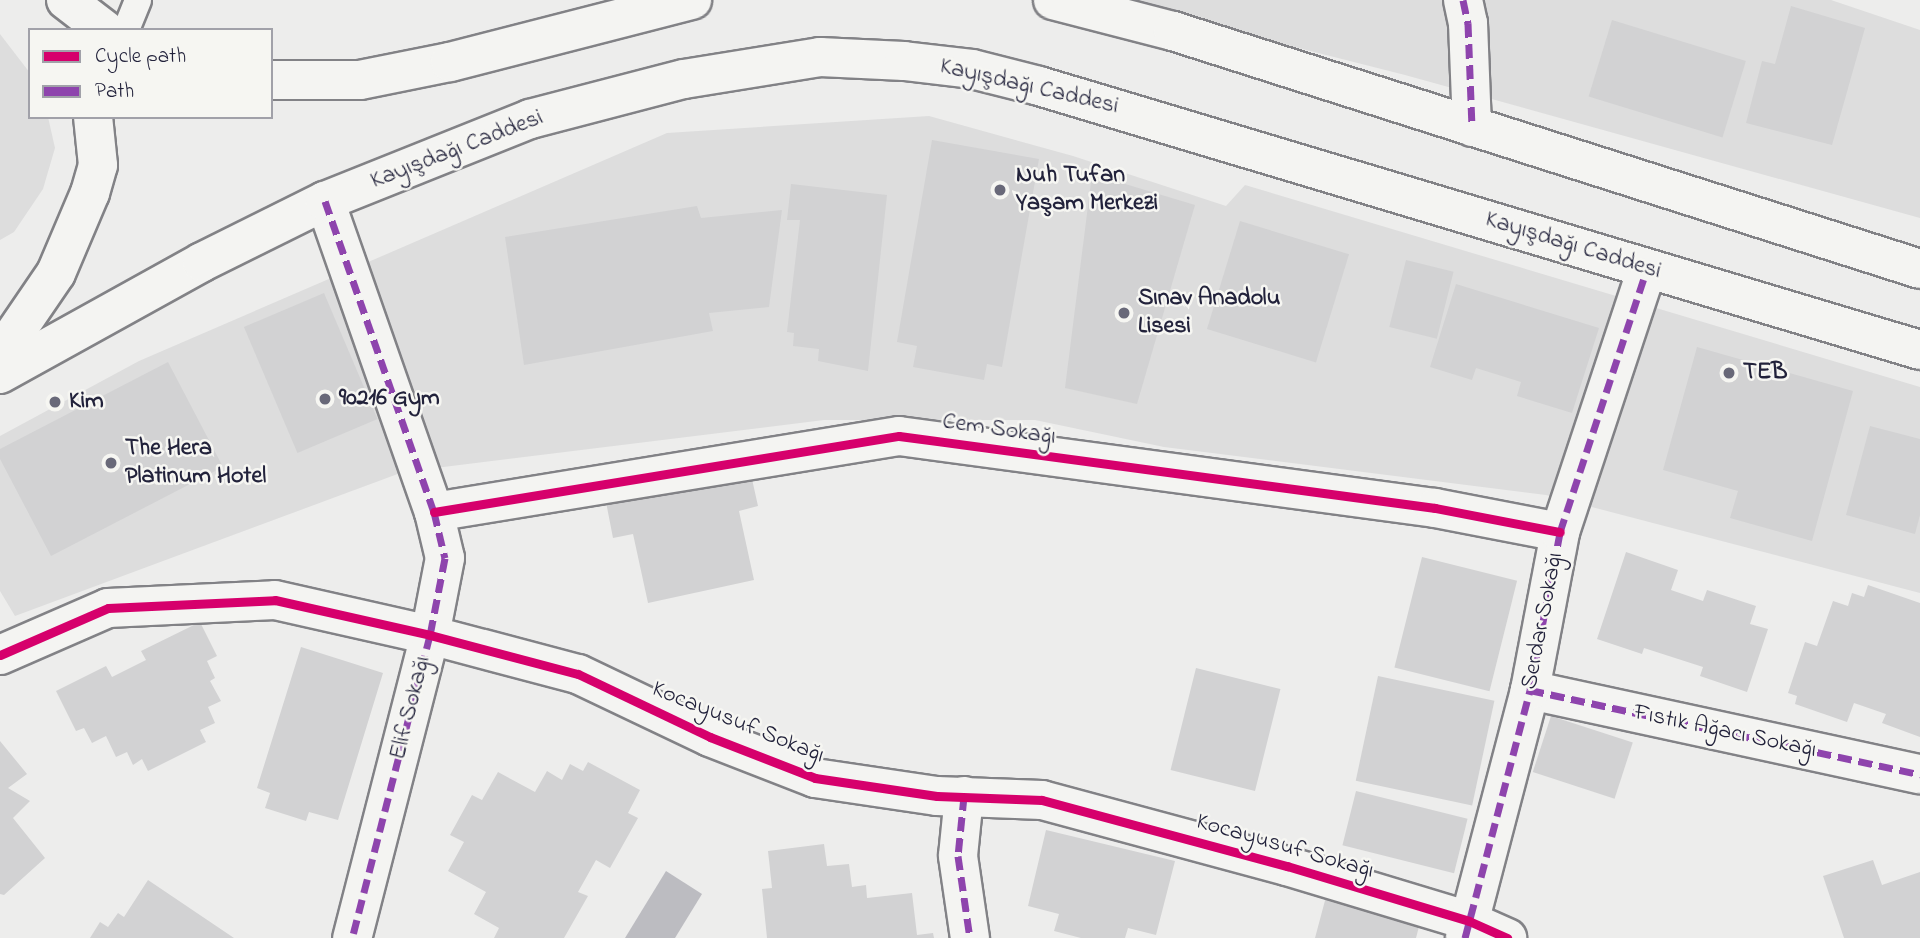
<!DOCTYPE html>
<meta charset="utf-8">
<style>
body{margin:0}
#map{position:relative;width:1920px;height:938px;overflow:hidden;background:#ededec;font-family:"Indie Flower",sans-serif}
div>[style]{position:absolute}
.built>*{inset:0;background:#ddd}
.water>*{inset:0;background:#bcbcc1}
.building>*{inset:0;background:#d2d2d3;transform-origin:0 0}
.roads{filter:drop-shadow(2px 0 #828286) drop-shadow(-2px 0 #828286) drop-shadow(0 2px #828286) drop-shadow(0 -2px #828286)}
.lane>*{height:26px;margin:-13px;padding:0 13px;transform-origin:13px;border-radius:13px;background:#f4f4f2}
.street>*{height:38px;margin:-19px;padding:0 19px;transform-origin:19px;border-radius:19px;background:#f4f4f2}
.primary>*{height:38px;margin:-19px;padding:0 19px;transform-origin:19px;border-radius:19px;background:#f4f4f2}
.quiet>*{height:7px;margin-top:-3.5px;transform-origin:0;background:repeating-linear-gradient(90deg,#8e44ad 0 14px,transparent 0 21px)}
.cycleway>*{height:9px;margin:-4.5px;padding:0 4.5px;transform-origin:4.5px;border-radius:4.5px;background:#d6006c}
.dots>*{width:19px;height:19px;translate:-50% -50%;box-sizing:border-box;border:4px solid #f6f6f2;border-radius:50%}
span{translate:-50% -50%;white-space:nowrap;text-align:center;line-height:1.15;-webkit-text-stroke:5px #f6f6f2;paint-order:stroke}
.street-label{font-size:24px;color:#22223b}
.poi-label{font-size:24px;color:#22223b;font-weight:700}
.left{translate:0 -50%;text-align:left}
.legend{position:absolute;left:28px;top:28px;width:245px;height:91px;box-sizing:border-box;background:#f6f6f2;border:2px solid #a1a1a9;margin:0;padding:9px 12px;list-style:none;font-size:21px;color:#22223b}
.legend li{display:flex;align-items:center;gap:14px;height:35px}
.legend b{width:35px;border:2px solid #a1a1a9}
</style>
<div id="map">
<div class="built">
<i style="clip-path:polygon(1110px 0,1831px 0,1920px 30px,1920px 218px,1405px 75px)"></i>
<i style="clip-path:polygon(0 34px,30px 73px,30px 117px,48px 117px,55px 148px,43px 189px,14px 232px,0 240px)"></i>
<i style="clip-path:polygon(929px 116px,1073px 156px,1226px 206px,1245px 185px,1920px 387px,1920px 593px,1546px 495px,1164px 447px,1035px 420px,824px 420px,403px 472px,15px 616px,0 591px,0 436px,139px 361px,667px 133px)"></i>
</div>
<div class="water">
<i style="clip-path:polygon(666px 871px,702px 894px,675px 938px,625px 938px)"></i>
</div>
<div class="building">
<i style="clip-path:polygon(1791px 6px,1865px 28px,1832px 145px,1746px 123px,1762px 61px,1775px 64px)"></i>
<i style="left:1612px;top:20px;width:140px;height:80px;rotate:17deg"></i>
<i style="clip-path:polygon(932px 140px,1039px 159px,1002px 367px,987px 364px,984px 380px,913px 367px,917px 346px,897px 342px)"></i>
<i style="clip-path:polygon(1092px 174px,1195px 205px,1137px 404px,1065px 388px)"></i>
<i style="clip-path:polygon(791px 184px,887px 195px,868px 371px,818px 361px,819px 349px,793px 346px,794px 333px,787px 332px,800px 220px,787px 220px)"></i>
<i style="clip-path:polygon(697px 206px,701px 218px,782px 210px,769px 307px,709px 313px,713px 331px,524px 365px,505px 237px)"></i>
<i style="left:1240px;top:221px;width:114px;height:113px;rotate:17deg"></i>
<i style="left:1406px;top:260px;width:49px;height:69px;rotate:14deg"></i>
<i style="clip-path:polygon(1456px 284px,1599px 328px,1572px 413px,1517px 396px,1521px 382px,1476px 368px,1472px 380px,1430px 367px)"></i>
<i style="left:324px;top:293px;width:137px;height:87px;rotate:67deg"></i>
<i style="clip-path:polygon(1697px 347px,1853px 391px,1812px 541px,1730px 518px,1738px 491px,1663px 470px)"></i>
<i style="clip-path:polygon(168px 362px,223px 467px,51px 556px,0 459px,0 449px)"></i>
<i style="clip-path:polygon(1870px 426px,1920px 439px,1920px 515px,1915px 534px,1846px 515px)"></i>
<i style="clip-path:polygon(750px 470px,758px 506px,739px 511px,754px 580px,648px 603px,633px 534px,613px 538px,606px 502px)"></i>
<i style="clip-path:polygon(1626px 552px,1678px 570px,1671px 590px,1703px 601px,1707px 590px,1756px 606px,1750px 624px,1768px 629px,1747px 692px,1700px 676px,1703px 667px,1644px 648px,1642px 654px,1597px 639px)"></i>
<i style="left:1422px;top:557px;width:98px;height:114px;rotate:14deg"></i>
<i style="clip-path:polygon(1868px 585px,1920px 603px,1920px 737px,1882px 723px,1886px 714px,1854px 703px,1847px 722px,1795px 704px,1797px 696px,1788px 693px,1805px 642px,1817px 646px,1833px 601px,1848px 606px,1852px 593px,1864px 597px)"></i>
<i style="clip-path:polygon(200px 622px,217px 656px,207px 661px,215px 678px,210px 681px,221px 701px,208px 707px,215px 723px,200px 730px,206px 742px,148px 771px,142px 759px,133px 765px,127px 752px,116px 757px,106px 736px,92px 743px,84px 728px,76px 731px,56px 691px,106px 666px,112px 677px,146px 660px,141px 651px)"></i>
<i style="clip-path:polygon(301px 647px,383px 673px,338px 820px,309px 812px,306px 821px,265px 808px,270px 793px,257px 788px)"></i>
<i style="left:1196px;top:668px;width:87px;height:105px;rotate:14deg"></i>
<i style="left:1378px;top:676px;width:119px;height:107px;rotate:12deg"></i>
<i style="left:1551px;top:716px;width:86px;height:59px;rotate:18deg"></i>
<i style="clip-path:polygon(0 741px,27px 774px,8px 788px,30px 801px,13px 818px,45px 858px,4px 895px,0 894px)"></i>
<i style="clip-path:polygon(588px 762px,640px 790px,628px 813px,638px 818px,610px 868px,596px 860px,578px 892px,588px 896px,564px 938px,494px 938px,499px 928px,474px 914px,486px 892px,448px 871px,464px 842px,450px 835px,472px 795px,482px 800px,498px 772px,535px 792px,547px 771px,562px 780px,570px 764px,583px 771px)"></i>
<i style="left:1356px;top:791px;width:115px;height:56px;rotate:14deg"></i>
<i style="clip-path:polygon(1046px 830px,1175px 861px,1156px 935px,1128px 928px,1125px 938px,1081px 938px,1054px 931px,1059px 914px,1028px 906px)"></i>
<i style="clip-path:polygon(824px 844px,827px 866px,849px 864px,852px 887px,866px 885px,867px 898px,912px 893px,917px 935px,933px 933px,934px 938px,767px 938px,762px 889px,772px 888px,768px 851px)"></i>
<i style="clip-path:polygon(1873px 860px,1882px 885px,1920px 872px,1920px 938px,1844px 938px,1823px 876px)"></i>
<i style="clip-path:polygon(148px 880px,234px 938px,90px 938px,100px 922px,108px 927px,118px 913px,124px 917px)"></i>
<i style="clip-path:polygon(1327px 893px,1421px 919px,1416px 938px,1315px 938px)"></i>
</div>
<div class="roads">
<div class="lane">
<i style="left:126px;top:30px;width:32px;rotate:-68deg"></i>
</div>
<div class="street">
<i style="left:1463px;top:0;width:24px;rotate:78deg"></i>
<i style="left:1468px;top:23px;width:104px;rotate:87.8deg"></i>
<i style="left:325px;top:201px;width:330px;rotate:70.7deg"></i>
<i style="left:434px;top:512px;width:47px;rotate:76.6deg"></i>
<i style="left:445px;top:558px;width:78px;rotate:101deg"></i>
<i style="left:430px;top:635px;width:313px;rotate:104.4deg"></i>
<i style="left:434px;top:512px;width:471px;rotate:-9.3deg"></i>
<i style="left:899px;top:436px;width:541px;rotate:7.65deg"></i>
<i style="left:1435px;top:508px;width:127px;rotate:10.9deg"></i>
<i style="left:0;top:655px;width:118px;rotate:-23.5deg"></i>
<i style="left:108px;top:608px;width:167px;rotate:-2.7deg"></i>
<i style="left:275px;top:600px;width:159px;rotate:12.7deg"></i>
<i style="left:430px;top:635px;width:153px;rotate:14.8deg"></i>
<i style="left:578px;top:674px;width:146px;rotate:25.5deg"></i>
<i style="left:710px;top:737px;width:113px;rotate:21.3deg"></i>
<i style="left:815px;top:778px;width:123px;rotate:8.4deg"></i>
<i style="left:937px;top:796px;width:105px;rotate:2.2deg"></i>
<i style="left:1042px;top:800px;width:254px;rotate:15.1deg"></i>
<i style="left:1287px;top:866px;width:190px;rotate:16.8deg"></i>
<i style="left:1469px;top:921px;width:42px;rotate:24.1deg"></i>
<i style="left:1530px;top:690px;width:399px;rotate:12.2deg"></i>
<i style="left:964px;top:796px;width:60px;rotate:95.7deg"></i>
<i style="left:958px;top:856px;width:83px;rotate:81.7deg"></i>
<i style="left:1465px;top:938px;width:256px;rotate:-75.3deg"></i>
<i style="left:1530px;top:690px;width:161px;rotate:-79.2deg"></i>
<i style="left:1560px;top:532px;width:277px;rotate:-71.7deg"></i>
</div>
<div class="primary">
<i style="left:66px;top:0;width:49px;rotate:37.6deg"></i>
<i style="left:1053px;top:0;width:124px;rotate:14.5deg"></i>
<i style="left:1173px;top:31px;width:784px;rotate:17.67deg"></i>
<i style="left:271px;top:80px;width:89px"></i>
<i style="left:360px;top:80px;width:92px;rotate:-11.3deg"></i>
<i style="left:450px;top:62px;width:250px;rotate:-14.4deg"></i>
<i style="left:0;top:355px;width:99px;rotate:-55.7deg"></i>
<i style="left:56px;top:273px;width:87px;rotate:-67deg"></i>
<i style="left:90px;top:193px;width:29px;rotate:-74deg"></i>
<i style="left:98px;top:165px;width:48px;rotate:-95.9deg"></i>
<i style="left:0;top:374px;width:231px;rotate:-29deg"></i>
<i style="left:202px;top:262px;width:137px;rotate:-26.4deg"></i>
<i style="left:325px;top:201px;width:221px;rotate:-21.8deg"></i>
<i style="left:530px;top:119px;width:159px;rotate:-14.6deg"></i>
<i style="left:684px;top:79px;width:138px;rotate:-9.2deg"></i>
<i style="left:820px;top:57px;width:84px;rotate:2.7deg"></i>
<i style="left:904px;top:61px;width:68px;rotate:6.7deg"></i>
<i style="left:972px;top:69px;width:69px;rotate:14.2deg"></i>
<i style="left:1039px;top:86px;width:920px;rotate:16.68deg"></i>
</div>
</div>
<div class="quiet">
<i style="left:1463px;top:0;width:24px;rotate:78deg"></i>
<i style="left:1468px;top:23px;width:104px;rotate:87.8deg"></i>
<i style="left:325px;top:201px;width:330px;rotate:70.7deg"></i>
<i style="left:434px;top:512px;width:47px;rotate:76.6deg"></i>
<i style="left:445px;top:558px;width:78px;rotate:101deg"></i>
<i style="left:430px;top:635px;width:313px;rotate:104.4deg"></i>
<i style="left:1530px;top:690px;width:399px;rotate:12.2deg"></i>
<i style="left:964px;top:796px;width:60px;rotate:95.7deg"></i>
<i style="left:958px;top:856px;width:83px;rotate:81.7deg"></i>
<i style="left:1465px;top:938px;width:256px;rotate:-75.3deg"></i>
<i style="left:1530px;top:690px;width:161px;rotate:-79.2deg"></i>
<i style="left:1560px;top:532px;width:277px;rotate:-71.7deg"></i>
</div>
<div class="cycleway">
<i style="left:434px;top:512px;width:471px;rotate:-9.3deg"></i>
<i style="left:899px;top:436px;width:541px;rotate:7.65deg"></i>
<i style="left:1435px;top:508px;width:127px;rotate:10.9deg"></i>
<i style="left:0;top:655px;width:118px;rotate:-23.5deg"></i>
<i style="left:108px;top:608px;width:167px;rotate:-2.7deg"></i>
<i style="left:275px;top:600px;width:159px;rotate:12.7deg"></i>
<i style="left:430px;top:635px;width:153px;rotate:14.8deg"></i>
<i style="left:578px;top:674px;width:146px;rotate:25.5deg"></i>
<i style="left:710px;top:737px;width:113px;rotate:21.3deg"></i>
<i style="left:815px;top:778px;width:123px;rotate:8.4deg"></i>
<i style="left:937px;top:796px;width:105px;rotate:2.2deg"></i>
<i style="left:1042px;top:800px;width:254px;rotate:15.1deg"></i>
<i style="left:1287px;top:866px;width:190px;rotate:16.8deg"></i>
<i style="left:1469px;top:921px;width:42px;rotate:24.1deg"></i>
</div>
<div class="dots">
<i style="left:1000px;top:190px;background:#696979"></i>
<i style="left:1124px;top:313px;background:#696979"></i>
<i style="left:1729px;top:373px;background:#696979"></i>
<i style="left:325px;top:399px;background:#696979"></i>
<i style="left:55px;top:402px;background:#696979"></i>
<i style="left:111px;top:463px;background:#696979"></i>
</div>
<div class="street-label">
<span style="left:1029px;top:87px;rotate:13deg">Kayışdağı Caddesi</span>
<span style="left:457px;top:150px;rotate:-21deg">Kayışdağı Caddesi</span>
<span style="left:1573px;top:246px;rotate:17deg">Kayışdağı Caddesi</span>
<span style="left:999px;top:430px;rotate:8deg">Cem Sokağı</span>
<span style="left:1543px;top:621px;rotate:-79deg">Serdar Sokağı</span>
<span style="left:411px;top:708px;rotate:-76deg">Elif Sokağı</span>
<span style="left:738px;top:723px;rotate:22deg">Kocayusuf Sokağı</span>
<span style="left:1725px;top:732px;rotate:12deg">Fıstık Ağacı Sokağı</span>
<span style="left:1285px;top:847px;rotate:16deg">Kocayusuf Sokağı</span>
</div>
<div class="poi-label">
<span class="left" style="left:1016px;top:190px">Nuh Tufan<br>Yaşam Merkezi</span>
<span class="left" style="left:1138px;top:313px">Sınav Anadolu<br>Lisesi</span>
<span class="left" style="left:1743px;top:373px">TEB</span>
<span class="left" style="left:339px;top:399px">90216 Gym</span>
<span class="left" style="left:69px;top:402px">Kim</span>
<span class="left" style="left:125px;top:463px">The Hera<br>Platinum Hotel</span>
</div>
<ul class="legend">
<li><b style="height:9px;background:#d6006c"></b>Cycle path</li>
<li><b style="height:9px;background:#8e44ad"></b>Path</li>
</ul>
</div>
